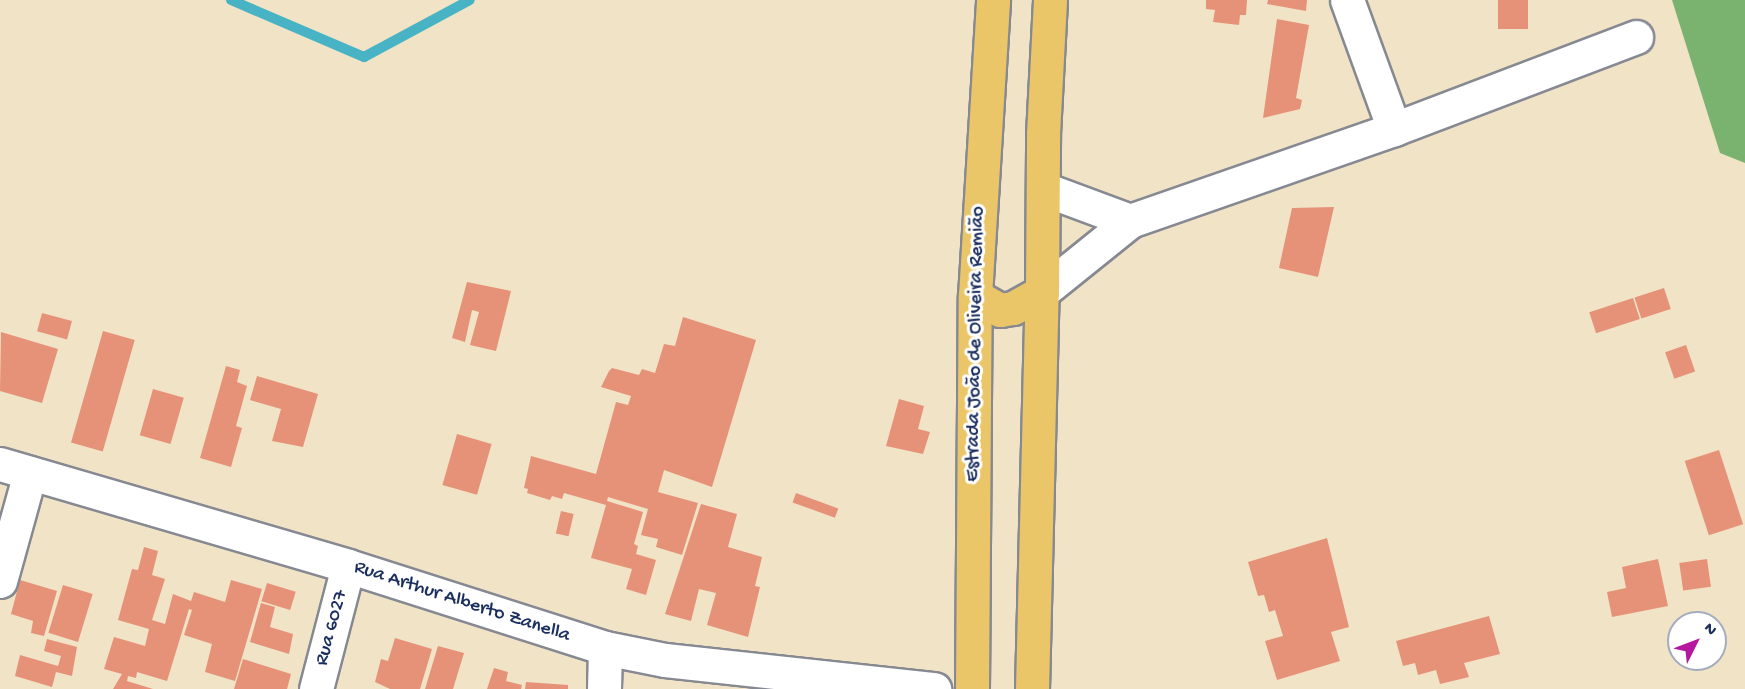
<!DOCTYPE html>
<meta charset="utf-8">
<style>
body{margin:0}
#map{position:relative;width:1745px;height:689px;overflow:hidden;background:#f1e3c6;font-family:"Gochi Hand",sans-serif}
div>[style]{position:absolute}
.forest>*{inset:0;background:#7ab270}
.stream>*{height:10px;margin:-5px;padding:0 5px;transform-origin:5px;border-radius:5px;background:#47b3c4}
.building>*{inset:0;background:#e69279;transform-origin:0 0}
.roads{filter:drop-shadow(2px 0 #868992) drop-shadow(-2px 0 #868992) drop-shadow(0 2px #868992) drop-shadow(0 -2px #868992)}
.minor>*{height:33px;margin:-16.5px;padding:0 16.5px;transform-origin:16.5px;border-radius:16.5px;background:#fff}
.major>*{height:33px;margin:-16.5px;padding:0 16.5px;transform-origin:16.5px;border-radius:16.5px;background:#ebc669}
span{translate:-50% -50%;white-space:nowrap;text-align:center;line-height:1.15;-webkit-text-stroke:6px #fff;paint-order:stroke}
.street-label{font-size:20px;color:#1b2f5e}
.north{position:absolute;left:1667px;top:611px;width:60px;height:60px;box-sizing:border-box;background:#fff;border:2px solid #a4acbf;border-radius:50%;rotate:48deg;font-size:16px;font-weight:700;line-height:24px;text-align:center;color:#1b2f5e}
.north::after{content:'';display:block;margin:auto;width:21px;height:27px;background:#b5179e;clip-path:polygon(50% 0,100% 100%,50% 72%,0 100%)}
</style>
<div id="map">
<div class="forest">
<i style="clip-path:polygon(1672px 0,1745px 0,1745px 163px,1720px 153px)"></i>
</div>
<div class="stream">
<i style="left:231px;top:0;width:145px;rotate:23.2deg"></i>
<i style="left:364px;top:57px;width:120px;rotate:-28.3deg"></i>
</div>
<div class="building">
<i style="clip-path:polygon(1206px 0,1247px 0,1246px 15px,1240px 15px,1239px 25px,1213px 22px,1215px 10px,1206px 9px)"></i>
<i style="clip-path:polygon(1268px 0,1307px 0,1306px 11px,1267px 4px)"></i>
<i style="left:1498px;top:0;width:30px;height:29px"></i>
<i style="clip-path:polygon(1277px 19px,1309px 25px,1296px 98px,1302px 100px,1300px 109px,1263px 118px)"></i>
<i style="clip-path:polygon(1334px 207px,1318px 277px,1279px 268px,1292px 208px)"></i>
<i style="clip-path:polygon(467px 282px,511px 291px,496px 351px,470px 345px,479px 312px,472px 310px,465px 342px,452px 338px)"></i>
<i style="left:1664px;top:288px;width:22px;height:31px;rotate:72deg"></i>
<i style="left:1633px;top:298px;width:22px;height:46px;rotate:72deg"></i>
<i style="left:42px;top:313px;width:31px;height:19px;rotate:15deg"></i>
<i style="clip-path:polygon(683px 317px,756px 340px,712px 487px,664px 470px,658px 492px,698px 503px,682px 555px,656px 547px,658px 539px,641px 535px,648px 509px,608px 497px,607px 501px,643px 512px,634px 544px,638px 546px,636px 554px,656px 560px,646px 595px,626px 589px,632px 569px,591px 558px,606px 505px,564px 493px,562px 499px,552px 496px,550px 500px,527px 493px,528px 489px,524px 488px,531px 456px,596px 474px,616px 402px,628px 405px,631px 396px,601px 387px,609px 371px,612px 368px,639px 375px,642px 369px,655px 373px,664px 344px,675px 346px)"></i>
<i style="left:103px;top:331px;width:33px;height:116px;rotate:16deg"></i>
<i style="clip-path:polygon(1px 332px,58px 349px,42px 403px,0 391px)"></i>
<i style="left:1686px;top:345px;width:28px;height:22px;rotate:71deg"></i>
<i style="clip-path:polygon(226px 366px,240px 370px,237px 382px,247px 386px,236px 426px,242px 428px,231px 467px,200px 458px)"></i>
<i style="clip-path:polygon(257px 376px,318px 394px,303px 447px,272px 441px,281px 409px,250px 400px)"></i>
<i style="left:153px;top:389px;width:32px;height:48px;rotate:16deg"></i>
<i style="clip-path:polygon(899px 399px,924px 406px,918px 429px,930px 432px,923px 454px,886px 446px)"></i>
<i style="left:457px;top:434px;width:36px;height:53px;rotate:16deg"></i>
<i style="left:1719px;top:450px;width:78px;height:36px;rotate:72deg"></i>
<i style="left:796px;top:493px;width:45px;height:10px;rotate:20deg"></i>
<i style="clip-path:polygon(701px 504px,737px 514px,728px 547px,762px 557px,755px 586px,760px 587px,748px 637px,707px 625px,716px 593px,699px 589px,691px 621px,665px 614px)"></i>
<i style="left:561px;top:511px;width:13px;height:23px;rotate:13deg"></i>
<i style="clip-path:polygon(1327px 538px,1349px 627px,1331px 632px,1340px 661px,1277px 680px,1265px 641px,1283px 636px,1275px 610px,1269px 612px,1264px 595px,1258px 596px,1248px 562px)"></i>
<i style="clip-path:polygon(144px 547px,158px 551px,152px 575px,165px 579px,152px 620px,165px 624px,173px 594px,191px 601px,194px 592px,225px 602px,231px 580px,262px 589px,235px 681px,205px 672px,212px 644px,184px 635px,192px 610px,189px 609px,167px 681px,137px 672px,136px 678px,128px 676px,127px 681px,153px 689px,113px 689px,122px 674px,104px 669px,114px 637px,145px 646px,149px 629px,118px 620px,132px 569px,138px 570px)"></i>
<i style="clip-path:polygon(1658px 559px,1668px 606px,1612px 617px,1607px 592px,1626px 588px,1622px 567px)"></i>
<i style="left:1707px;top:559px;width:28px;height:28px;rotate:82deg"></i>
<i style="clip-path:polygon(20px 580px,57px 591px,44px 636px,31px 633px,33px 621px,11px 614px)"></i>
<i style="left:267px;top:583px;width:30px;height:19px;rotate:17deg"></i>
<i style="left:63px;top:585px;width:31px;height:50px;rotate:17deg"></i>
<i style="clip-path:polygon(261px 603px,275px 607px,270px 627px,293px 634px,289px 654px,250px 642px)"></i>
<i style="clip-path:polygon(1489px 616px,1500px 654px,1464px 663px,1469px 677px,1440px 684px,1436px 670px,1418px 675px,1415px 663px,1403px 666px,1396px 641px)"></i>
<i style="clip-path:polygon(395px 638px,432px 649px,420px 689px,390px 689px,375px 682px,381px 659px,388px 661px)"></i>
<i style="clip-path:polygon(47px 639px,77px 647px,72px 676px,56px 672px,52px 687px,15px 676px,20px 655px,58px 666px,61px 656px,44px 651px)"></i>
<i style="clip-path:polygon(438px 646px,464px 653px,453px 689px,425px 689px)"></i>
<i style="clip-path:polygon(243px 659px,291px 674px,287px 689px,234px 689px)"></i>
<i style="clip-path:polygon(494px 668px,508px 672px,506px 681px,522px 685px,521px 689px,487px 689px)"></i>
<i style="clip-path:polygon(526px 682px,568px 685px,568px 689px,525px 689px)"></i>
</div>
<div class="roads">
<div class="minor">
<i style="left:1394px;top:129px;width:259px;rotate:-20.8deg"></i>
<i style="left:1044px;top:189px;width:92px;rotate:20.4deg"></i>
<i style="left:1042px;top:292px;width:113px;rotate:-38.9deg"></i>
<i style="left:1130px;top:221px;width:280px;rotate:-19.2deg"></i>
<i style="left:1394px;top:129px;width:137px;rotate:-110deg"></i>
<i style="left:0;top:464px;width:363px;rotate:16.3deg"></i>
<i style="left:348px;top:566px;width:270px;rotate:17.7deg"></i>
<i style="left:605px;top:648px;width:61px;rotate:11.3deg"></i>
<i style="left:665px;top:660px;width:271px;rotate:6.2deg"></i>
<i style="left:0;top:581px;width:112px;rotate:-74.5deg"></i>
<i style="left:316px;top:689px;width:127px;rotate:-75.4deg"></i>
<i style="left:604px;top:689px;width:41px;rotate:-88.6deg"></i>
</div>
<div class="major">
<i style="left:975px;top:296px;width:29px;rotate:29deg"></i>
<i style="left:1000px;top:310px;width:13px;rotate:-9deg"></i>
<i style="left:1013px;top:308px;width:33px;rotate:-29deg"></i>
<i style="left:972px;top:689px;width:393px;rotate:-89.6deg"></i>
<i style="left:975px;top:296px;width:297px;rotate:-86.5deg"></i>
<i style="left:1032px;top:689px;width:397px;rotate:-88.6deg"></i>
<i style="left:1042px;top:292px;width:158px;rotate:-89.6deg"></i>
<i style="left:1043px;top:134px;width:134px;rotate:-87deg"></i>
</div>
</div>
<div class="street-label">
<span style="left:976px;top:344px;rotate:-89deg">Estrada João de Oliveira Remião</span>
<span style="left:462px;top:602px;rotate:18deg">Rua Arthur Alberto Zanella</span>
<span style="left:332px;top:628px;rotate:-75deg">Rua 6027</span>
</div>
<div class="north">N</div>
</div>
